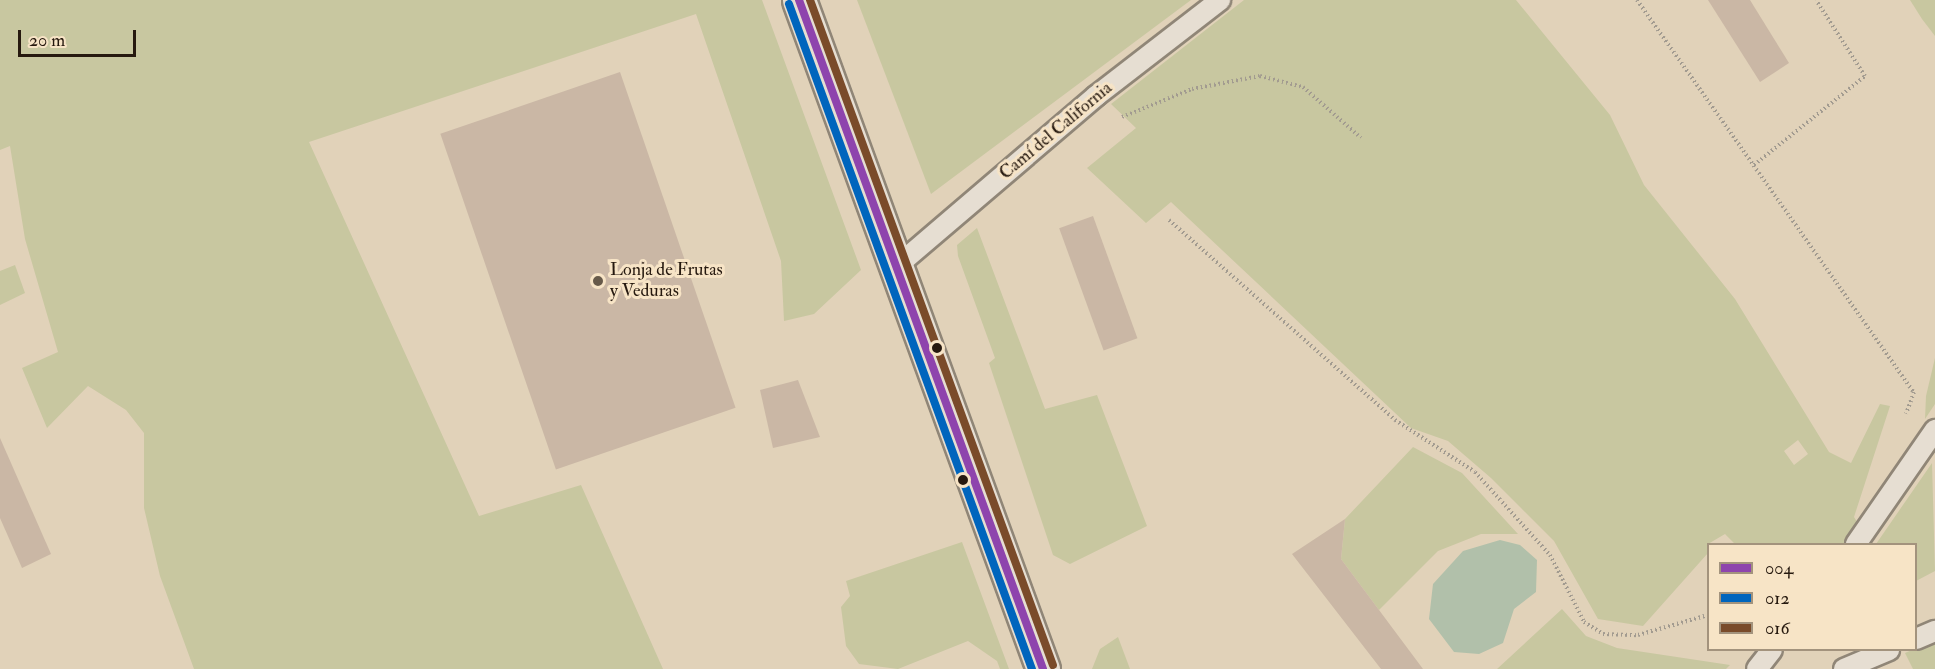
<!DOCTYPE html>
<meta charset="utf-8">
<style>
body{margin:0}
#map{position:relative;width:1935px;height:669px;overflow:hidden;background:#e1d2b9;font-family:"IM FELL Double Pica",serif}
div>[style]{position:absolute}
.green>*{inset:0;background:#c8c7a0}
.water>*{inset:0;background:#b1c0aa}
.building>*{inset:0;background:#cab7a5;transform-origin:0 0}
.path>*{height:4px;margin-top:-2px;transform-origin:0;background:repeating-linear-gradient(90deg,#a29b90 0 1.5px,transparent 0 4.5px)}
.roads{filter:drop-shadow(2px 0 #908677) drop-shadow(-2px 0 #908677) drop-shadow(0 2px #908677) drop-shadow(0 -2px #908677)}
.service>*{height:20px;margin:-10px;padding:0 10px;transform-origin:10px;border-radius:10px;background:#e6ded2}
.secondary>*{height:33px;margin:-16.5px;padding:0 16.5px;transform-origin:16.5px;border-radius:16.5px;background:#e6ded2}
.bus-1>*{height:8px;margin:-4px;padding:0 4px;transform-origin:4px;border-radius:4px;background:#8e44ad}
.bus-2>*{height:8px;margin:-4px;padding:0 4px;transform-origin:4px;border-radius:4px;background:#0065bd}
.bus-3>*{height:8px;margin:-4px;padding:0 4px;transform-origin:4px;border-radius:4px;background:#7a4b2a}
.dots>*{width:16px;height:16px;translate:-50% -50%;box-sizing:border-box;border:3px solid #f7e4c6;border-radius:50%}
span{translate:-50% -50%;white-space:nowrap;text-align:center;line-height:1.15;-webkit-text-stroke:6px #f7e4c6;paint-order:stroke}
.street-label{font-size:18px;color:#26190f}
.poi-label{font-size:18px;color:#26190f}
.left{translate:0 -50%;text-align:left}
.legend{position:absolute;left:1707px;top:543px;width:210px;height:108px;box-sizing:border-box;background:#f7e4c6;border:2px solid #a3937d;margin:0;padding:8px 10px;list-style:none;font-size:18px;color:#26190f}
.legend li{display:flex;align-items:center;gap:12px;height:30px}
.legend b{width:30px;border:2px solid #a3937d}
.scale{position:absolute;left:18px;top:30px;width:118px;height:27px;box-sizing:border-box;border:3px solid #26190f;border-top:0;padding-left:8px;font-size:18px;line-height:21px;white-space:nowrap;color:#26190f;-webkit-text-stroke:4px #f7e4c6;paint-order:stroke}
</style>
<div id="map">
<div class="green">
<i style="clip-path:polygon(0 0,762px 0,861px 270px,814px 314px,784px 321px,781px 261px,696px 14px,309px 142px,479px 516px,581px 485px,663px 669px,194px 669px,160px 576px,144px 508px,144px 433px,126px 410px,88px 386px,47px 428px,22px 368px,58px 352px,25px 239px,10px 146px,0 150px)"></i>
<i style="clip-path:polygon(857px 0,1191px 0,931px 194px)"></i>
<i style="clip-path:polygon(evenodd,1244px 0,1516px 0,1610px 115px,1644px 185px,1735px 299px,1829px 452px,1851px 463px,1880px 404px,1890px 406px,1854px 517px,1859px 525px,1843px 544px,1735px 544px,1725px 534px,1708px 544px,1708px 553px,1643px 626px,1598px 619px,1554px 541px,1491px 478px,1448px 441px,1411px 428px,1171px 202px,1146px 223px,1087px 168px,1136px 128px,1111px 104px,1244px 0,1798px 440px,1808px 454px,1794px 465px,1784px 451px,1798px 440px)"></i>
<i style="clip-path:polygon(1910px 0,1935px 0,1935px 36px,1922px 19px)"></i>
<i style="clip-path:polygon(977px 228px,1045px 409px,1097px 395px,1147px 526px,1070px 564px,1053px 555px,989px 363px,995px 358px,958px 256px,957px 245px)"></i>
<i style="clip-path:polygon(15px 265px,25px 293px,0 305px,0 271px)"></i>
<i style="clip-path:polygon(1935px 358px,1935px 404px,1925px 419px,1926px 396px)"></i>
<i style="clip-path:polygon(1413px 447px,1462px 473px,1518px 534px,1481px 534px,1438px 551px,1379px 610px,1341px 559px,1345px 519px)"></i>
<i style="clip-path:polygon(1932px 463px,1935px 571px,1916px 581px,1916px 544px,1876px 544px)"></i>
<i style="clip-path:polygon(962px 542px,1009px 669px,1000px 669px,997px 661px,968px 641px,898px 669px,859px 664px,846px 646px,841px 607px,850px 596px,846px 581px)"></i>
<i style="clip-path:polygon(1562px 609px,1586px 636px,1617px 648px,1730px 665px,1726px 669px,1497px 669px)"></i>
<i style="clip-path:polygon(1118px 637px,1130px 669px,1092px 669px,1100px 649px)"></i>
<i style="clip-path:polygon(1935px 640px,1935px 669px,1913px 669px,1905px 653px)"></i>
</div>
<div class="water">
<i style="clip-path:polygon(1500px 540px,1520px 545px,1537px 560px,1536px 592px,1514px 609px,1503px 643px,1479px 654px,1454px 652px,1429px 619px,1433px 584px,1463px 551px)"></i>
</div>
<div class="building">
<i style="clip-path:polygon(1708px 0,1750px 0,1789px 63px,1760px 82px)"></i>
<i style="left:620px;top:72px;width:355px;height:190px;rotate:71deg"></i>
<i style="left:1093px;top:216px;width:130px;height:36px;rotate:70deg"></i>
<i style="clip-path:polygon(798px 380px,820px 437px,773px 448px,760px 390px)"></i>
<i style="clip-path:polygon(0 438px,51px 554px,22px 568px,0 518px)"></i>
<i style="clip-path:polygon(1345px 519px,1341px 559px,1423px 669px,1381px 669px,1292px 554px)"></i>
</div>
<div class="path">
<i style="left:1637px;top:0;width:480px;rotate:54.8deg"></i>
<i style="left:1914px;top:392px;width:23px;rotate:110deg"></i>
<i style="left:1122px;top:117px;width:75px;rotate:-21.8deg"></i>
<i style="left:1192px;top:89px;width:69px;rotate:-10.8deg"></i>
<i style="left:1260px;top:76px;width:44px;rotate:14.3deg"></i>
<i style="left:1303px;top:87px;width:77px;rotate:41.3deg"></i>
<i style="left:1754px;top:165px;width:142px;rotate:-38.7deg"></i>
<i style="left:1865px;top:76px;width:90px;rotate:-122.8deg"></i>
<i style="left:1169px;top:220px;width:302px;rotate:41.5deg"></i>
<i style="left:1395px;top:420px;width:95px;rotate:33deg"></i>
<i style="left:1475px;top:472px;width:112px;rotate:47.9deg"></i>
<i style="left:1550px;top:555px;width:75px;rotate:63.1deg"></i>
<i style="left:1584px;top:622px;width:22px;rotate:32deg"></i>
<i style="left:1603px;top:634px;width:35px;rotate:2deg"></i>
<i style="left:1638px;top:635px;width:73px;rotate:-15.9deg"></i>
</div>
<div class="roads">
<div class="service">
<i style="left:897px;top:266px;width:262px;rotate:-40.5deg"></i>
<i style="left:1096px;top:96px;width:157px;rotate:-37.7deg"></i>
<i style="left:1856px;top:544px;width:139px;rotate:-55.3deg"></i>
<i style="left:1916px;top:639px;width:21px;rotate:-23deg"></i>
<i style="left:1757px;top:669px;width:24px;rotate:-52deg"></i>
<i style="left:1844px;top:669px;width:49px;rotate:-22.9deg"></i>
</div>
<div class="secondary">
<i style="left:799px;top:0;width:712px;rotate:69.96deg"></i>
</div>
</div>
<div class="bus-1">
<i style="left:799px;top:0;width:712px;rotate:69.96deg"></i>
</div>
<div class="bus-2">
<i style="left:789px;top:4px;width:708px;rotate:69.93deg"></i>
</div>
<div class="bus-3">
<i style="left:810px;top:0;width:708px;rotate:69.93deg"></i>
</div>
<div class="dots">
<i style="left:598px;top:281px;background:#675a4a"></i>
<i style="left:937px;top:348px;background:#26190f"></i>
<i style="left:963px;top:480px;background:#26190f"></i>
</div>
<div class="street-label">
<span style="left:1056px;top:131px;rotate:-40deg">Camí del California</span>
</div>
<div class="poi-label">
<span class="left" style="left:610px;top:281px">Lonja de Frutas<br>y Veduras</span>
</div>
<ul class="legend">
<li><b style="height:8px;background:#8e44ad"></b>004</li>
<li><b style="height:8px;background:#0065bd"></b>012</li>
<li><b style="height:8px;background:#7a4b2a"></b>016</li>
</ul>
<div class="scale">20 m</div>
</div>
